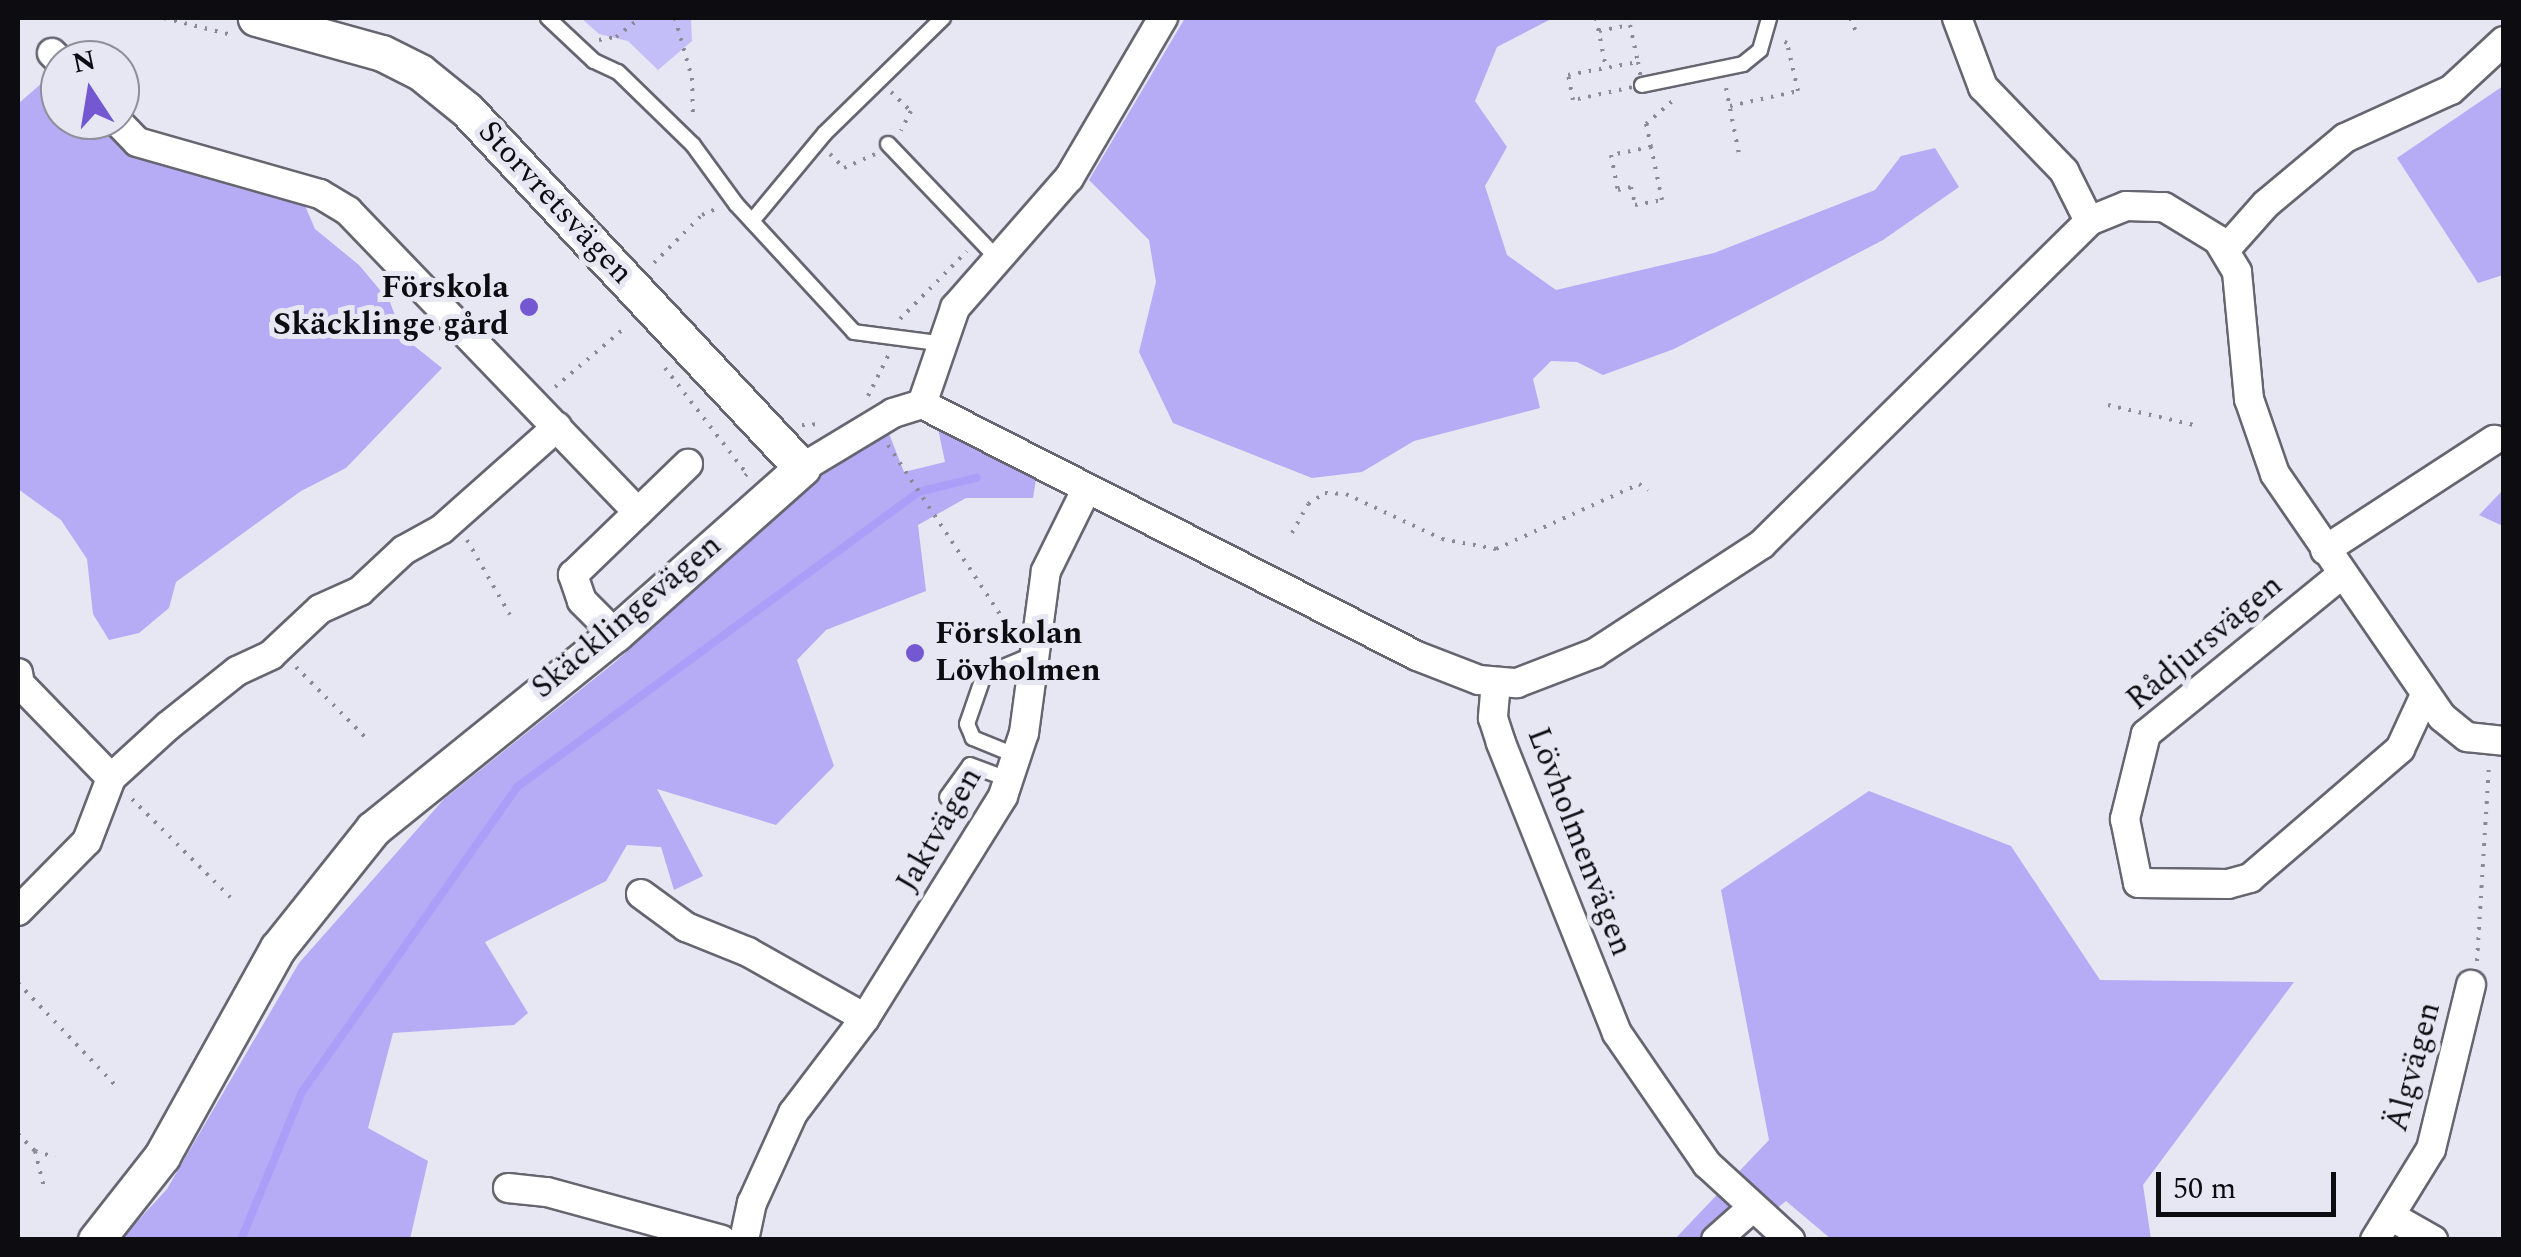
<!DOCTYPE html>
<meta charset="utf-8">
<style>
body{margin:0}
#map{position:relative;width:2521px;height:1257px;overflow:hidden;background:#e7e6f3;font-family:Spectral,serif}
div>[style]{position:absolute}
.green>*{inset:0;background:#c4bef8}
.forest>*{inset:0;background:#b5acf5}
.stream>*{height:8px;margin:-4px;padding:0 4px;transform-origin:4px;border-radius:4px;background:#aa9ef8}
.path>*{height:4px;margin-top:-2px;transform-origin:0;background:repeating-linear-gradient(90deg,#8b8a94 0 2.5px,transparent 0 10.5px)}
.roads{filter:drop-shadow(2px 0 #666570) drop-shadow(-2px 0 #666570) drop-shadow(0 2px #666570) drop-shadow(0 -2px #666570)}
.service>*{height:14px;margin:-7px;padding:0 7px;transform-origin:7px;border-radius:7px;background:#fff}
.minor>*{height:28px;margin:-14px;padding:0 14px;transform-origin:14px;border-radius:14px;background:#fff}
.tertiary>*{height:35px;margin:-17.5px;padding:0 17.5px;transform-origin:17.5px;border-radius:17.5px;background:#fff}
.dots>*{width:28px;height:28px;translate:-50% -50%;box-sizing:border-box;border:5px solid #e7e6f3;border-radius:50%}
span{translate:-50% -50%;white-space:nowrap;text-align:center;line-height:1.15;-webkit-text-stroke:10px #e7e6f3;paint-order:stroke}
.street-label{font-size:32px;color:#0d0c11}
.poi-label{font-size:32px;color:#0d0c11;font-weight:700}
.right{translate:-100% -50%;text-align:right}
.left{translate:0 -50%;text-align:left}
.frame{position:absolute;inset:0;border:20px solid #0d0c11;pointer-events:none}
.north{position:absolute;left:40px;top:40px;width:100px;height:100px;box-sizing:border-box;background:#e7e6f3;border:2px solid #908f99;border-radius:50%;rotate:348deg;font-size:28px;font-weight:700;line-height:40px;text-align:center;color:#0d0c11}
.north::after{content:'';display:block;margin:auto;width:35px;height:45px;background:#7358d2;clip-path:polygon(50% 0,100% 100%,50% 72%,0 100%)}
.scale{position:absolute;left:2156px;top:1172px;width:180px;height:45px;box-sizing:border-box;border:5px solid #0d0c11;border-top:0;padding-left:12px;font-size:30px;line-height:35px;white-space:nowrap;color:#0d0c11;-webkit-text-stroke:8px #e7e6f3;paint-order:stroke}
</style>
<div id="map">
<div class="green">
<i style="clip-path:polygon(581px 18px,691px 18px,692px 41px,658px 70px,628px 41px,599px 34px)"></i>
</div>
<div class="forest">
<i style="clip-path:polygon(1185px 18px,1553px 18px,1497px 47px,1475px 101px,1507px 147px,1485px 186px,1507px 255px,1556px 290px,1714px 253px,1875px 190px,1901px 156px,1935px 148px,1959px 187px,1883px 240px,1674px 349px,1603px 375px,1577px 362px,1551px 361px,1533px 379px,1540px 408px,1414px 441px,1362px 472px,1312px 478px,1173px 423px,1139px 352px,1156px 282px,1149px 240px,1089px 180px)"></i>
<i style="clip-path:polygon(51px 75px,60px 83px,60px 120px,100px 120px,139px 156px,300px 194px,315px 229px,359px 265px,390px 302px,403px 337px,442px 368px,346px 468px,301px 491px,176px 582px,169px 608px,139px 633px,109px 640px,93px 614px,87px 559px,61px 520px,18px 489px,18px 104px)"></i>
<i style="clip-path:polygon(2503px 86px,2503px 275px,2478px 283px,2397px 158px)"></i>
<i style="clip-path:polygon(936px 419px,1037px 472px,1033px 498px,966px 498px,918px 525px,926px 591px,826px 630px,797px 660px,834px 766px,776px 825px,657px 789px,703px 876px,674px 890px,661px 847px,627px 845px,606px 881px,485px 942px,528px 1013px,514px 1025px,393px 1033px,368px 1128px,428px 1161px,410px 1239px,120px 1240px,167px 1189px,299px 963px,444px 799px,614px 663px,820px 477px,888px 431px,904px 472px,945px 462px)"></i>
<i style="clip-path:polygon(2503px 490px,2503px 526px,2479px 515px)"></i>
<i style="clip-path:polygon(1869px 791px,2011px 846px,2100px 980px,2294px 982px,2143px 1185px,2151px 1239px,1831px 1239px,1786px 1201px,1739px 1239px,1674px 1240px,1769px 1140px,1721px 890px)"></i>
</div>
<div class="stream">
<i style="left:241px;top:1240px;width:160px;rotate:-67.6deg"></i>
<i style="left:302px;top:1092px;width:373px;rotate:-54.8deg"></i>
<i style="left:517px;top:787px;width:498px;rotate:-36.3deg"></i>
<i style="left:918px;top:492px;width:60px;rotate:-13.6deg"></i>
</div>
<div class="path">
<i style="left:164px;top:18px;width:70px;rotate:14deg"></i>
<i style="left:675px;top:18px;width:62px;rotate:74.2deg"></i>
<i style="left:692px;top:78px;width:42px;rotate:88.6deg"></i>
<i style="left:1596px;top:18px;width:51px;rotate:78.7deg"></i>
<i style="left:1850px;top:18px;width:20px;rotate:66deg"></i>
<i style="left:1599px;top:31px;width:32px;rotate:-11deg"></i>
<i style="left:1630px;top:25px;width:38px;rotate:78deg"></i>
<i style="left:599px;top:40px;width:17px;rotate:-10deg"></i>
<i style="left:616px;top:37px;width:31px;rotate:-38deg"></i>
<i style="left:1638px;top:62px;width:23px;rotate:80deg"></i>
<i style="left:1642px;top:85px;width:71px;rotate:167.7deg"></i>
<i style="left:1573px;top:100px;width:25px;rotate:-101deg"></i>
<i style="left:1568px;top:75px;width:71px;rotate:-10.5deg"></i>
<i style="left:1726px;top:88px;width:67px;rotate:78.9deg"></i>
<i style="left:891px;top:92px;width:28px;rotate:44deg"></i>
<i style="left:911px;top:111px;width:22px;rotate:117deg"></i>
<i style="left:1730px;top:106px;width:70px;rotate:-12.4deg"></i>
<i style="left:1798px;top:91px;width:49px;rotate:-102.9deg"></i>
<i style="left:1787px;top:43px;width:7px;rotate:-153deg"></i>
<i style="left:1651px;top:147px;width:41px;rotate:168.7deg"></i>
<i style="left:1611px;top:155px;width:36px;rotate:79deg"></i>
<i style="left:1618px;top:190px;width:13px;rotate:-13deg"></i>
<i style="left:1631px;top:187px;width:18px;rotate:77deg"></i>
<i style="left:1635px;top:205px;width:27px;rotate:-10deg"></i>
<i style="left:1662px;top:200px;width:54px;rotate:-101.7deg"></i>
<i style="left:1651px;top:147px;width:24px;rotate:-102deg"></i>
<i style="left:1646px;top:124px;width:38px;rotate:-41deg"></i>
<i style="left:830px;top:154px;width:20px;rotate:45deg"></i>
<i style="left:844px;top:168px;width:34px;rotate:-24deg"></i>
<i style="left:654px;top:263px;width:68px;rotate:-45deg"></i>
<i style="left:702px;top:215px;width:17px;rotate:-24deg"></i>
<i style="left:900px;top:319px;width:95px;rotate:-45.4deg"></i>
<i style="left:665px;top:368px;width:134px;rotate:52.3deg"></i>
<i style="left:747px;top:474px;width:7px;rotate:135deg"></i>
<i style="left:555px;top:387px;width:94px;rotate:-40.3deg"></i>
<i style="left:868px;top:396px;width:45px;rotate:-63.4deg"></i>
<i style="left:2108px;top:405px;width:88px;rotate:13.1deg"></i>
<i style="left:802px;top:425px;width:20px;rotate:-3deg"></i>
<i style="left:888px;top:445px;width:221px;rotate:56.5deg"></i>
<i style="left:1292px;top:533px;width:33px;rotate:-61deg"></i>
<i style="left:1308px;top:504px;width:20px;rotate:-33deg"></i>
<i style="left:1325px;top:493px;width:21px;rotate:3deg"></i>
<i style="left:1346px;top:494px;width:106px;rotate:25.1deg"></i>
<i style="left:1442px;top:539px;width:55px;rotate:10.5deg"></i>
<i style="left:1496px;top:549px;width:157px;rotate:-24.4deg"></i>
<i style="left:1639px;top:484px;width:11px;rotate:34deg"></i>
<i style="left:467px;top:540px;width:86px;rotate:60.2deg"></i>
<i style="left:296px;top:667px;width:103px;rotate:45.4deg"></i>
<i style="left:132px;top:799px;width:143px;rotate:45deg"></i>
<i style="left:2477px;top:961px;width:195px;rotate:-86.5deg"></i>
<i style="left:18px;top:983px;width:144px;rotate:46.4deg"></i>
<i style="left:18px;top:1134px;width:24px;rotate:45deg"></i>
<i style="left:35px;top:1151px;width:21px;rotate:17deg"></i>
<i style="left:35px;top:1151px;width:37px;rotate:76deg"></i>
</div>
<div class="roads">
<div class="service">
<i style="left:548px;top:18px;width:63px;rotate:43.1deg"></i>
<i style="left:594px;top:61px;width:26px;rotate:25deg"></i>
<i style="left:618px;top:72px;width:105px;rotate:44.2deg"></i>
<i style="left:693px;top:145px;width:73px;rotate:53.9deg"></i>
<i style="left:736px;top:204px;width:174px;rotate:47.3deg"></i>
<i style="left:854px;top:332px;width:85px;rotate:7.5deg"></i>
<i style="left:1642px;top:85px;width:103px;rotate:-11.7deg"></i>
<i style="left:1743px;top:64px;width:22px;rotate:-39deg"></i>
<i style="left:1760px;top:50px;width:33px;rotate:-74deg"></i>
<i style="left:888px;top:144px;width:155px;rotate:46.3deg"></i>
<i style="left:752px;top:221px;width:114px;rotate:-50.3deg"></i>
<i style="left:825px;top:133px;width:165px;rotate:-44.3deg"></i>
<i style="left:1017px;top:756px;width:48px;rotate:-157.8deg"></i>
<i style="left:973px;top:738px;width:15px;rotate:-113deg"></i>
<i style="left:967px;top:724px;width:52px;rotate:-70.9deg"></i>
<i style="left:984px;top:675px;width:52px;rotate:-22.6deg"></i>
<i style="left:947px;top:797px;width:39px;rotate:-54deg"></i>
<i style="left:970px;top:765px;width:43px;rotate:20.6deg"></i>
</div>
<div class="minor">
<i style="left:1957px;top:18px;width:74px;rotate:69.4deg"></i>
<i style="left:1983px;top:87px;width:117px;rotate:46deg"></i>
<i style="left:2064px;top:171px;width:56px;rotate:63.4deg"></i>
<i style="left:52px;top:53px;width:11px;rotate:45deg"></i>
<i style="left:116px;top:120px;width:30px;rotate:46deg"></i>
<i style="left:137px;top:142px;width:190px;rotate:15.9deg"></i>
<i style="left:320px;top:194px;width:33px;rotate:31deg"></i>
<i style="left:348px;top:211px;width:418px;rotate:46.1deg"></i>
<i style="left:2226px;top:249px;width:60px;rotate:-48.4deg"></i>
<i style="left:2266px;top:204px;width:103px;rotate:-39.9deg"></i>
<i style="left:2345px;top:138px;width:116px;rotate:-24.4deg"></i>
<i style="left:2451px;top:90px;width:72px;rotate:-42.8deg"></i>
<i style="left:922px;top:404px;width:555px;rotate:26.98deg"></i>
<i style="left:1417px;top:656px;width:66px;rotate:21.2deg"></i>
<i style="left:1479px;top:680px;width:38px;rotate:5deg"></i>
<i style="left:1517px;top:683px;width:84px;rotate:-21deg"></i>
<i style="left:1595px;top:653px;width:199px;rotate:-33.1deg"></i>
<i style="left:1762px;top:544px;width:460px;rotate:-44.6deg"></i>
<i style="left:2089px;top:221px;width:40px;rotate:-22deg"></i>
<i style="left:2126px;top:206px;width:38px;rotate:2deg"></i>
<i style="left:2164px;top:207px;width:63px;rotate:31.4deg"></i>
<i style="left:2218px;top:240px;width:37px;rotate:59deg"></i>
<i style="left:2237px;top:272px;width:128px;rotate:84.6deg"></i>
<i style="left:2249px;top:399px;width:79px;rotate:70.9deg"></i>
<i style="left:2275px;top:474px;width:295px;rotate:55.5deg"></i>
<i style="left:2442px;top:717px;width:32px;rotate:39deg"></i>
<i style="left:2467px;top:737px;width:37px;rotate:6deg"></i>
<i style="left:922px;top:404px;width:102px;rotate:-71deg"></i>
<i style="left:955px;top:308px;width:173px;rotate:-48.8deg"></i>
<i style="left:1069px;top:178px;width:186px;rotate:-59.6deg"></i>
<i style="left:802px;top:468px;width:106px;rotate:-31.1deg"></i>
<i style="left:893px;top:413px;width:30px;rotate:-17deg"></i>
<i style="left:2325px;top:550px;width:202px;rotate:-33.1deg"></i>
<i style="left:2341px;top:575px;width:252px;rotate:140.8deg"></i>
<i style="left:2146px;top:734px;width:88px;rotate:103.9deg"></i>
<i style="left:2125px;top:819px;width:65px;rotate:78.5deg"></i>
<i style="left:2138px;top:883px;width:90px;rotate:0.6deg"></i>
<i style="left:2228px;top:884px;width:23px;rotate:-15deg"></i>
<i style="left:2250px;top:878px;width:198px;rotate:-40.7deg"></i>
<i style="left:2400px;top:749px;width:60px;rotate:-65.2deg"></i>
<i style="left:615px;top:634px;width:47px;rotate:-135deg"></i>
<i style="left:582px;top:601px;width:28px;rotate:-109deg"></i>
<i style="left:573px;top:575px;width:160px;rotate:-44deg"></i>
<i style="left:18px;top:673px;width:11px;rotate:80deg"></i>
<i style="left:20px;top:684px;width:131px;rotate:45.9deg"></i>
<i style="left:1496px;top:682px;width:36px;rotate:95deg"></i>
<i style="left:1493px;top:718px;width:26px;rotate:72deg"></i>
<i style="left:1501px;top:743px;width:312px;rotate:68.2deg"></i>
<i style="left:1617px;top:1033px;width:159px;rotate:55.5deg"></i>
<i style="left:1707px;top:1164px;width:113px;rotate:42.5deg"></i>
<i style="left:641px;top:894px;width:56px;rotate:36.3deg"></i>
<i style="left:686px;top:927px;width:67px;rotate:22deg"></i>
<i style="left:748px;top:952px;width:134px;rotate:29.4deg"></i>
<i style="left:18px;top:911px;width:98px;rotate:-45.4deg"></i>
<i style="left:87px;top:841px;width:67px;rotate:-69.1deg"></i>
<i style="left:111px;top:778px;width:77px;rotate:-42.4deg"></i>
<i style="left:168px;top:726px;width:88px;rotate:-38.6deg"></i>
<i style="left:237px;top:671px;width:38px;rotate:-25deg"></i>
<i style="left:271px;top:655px;width:67px;rotate:-43.2deg"></i>
<i style="left:320px;top:609px;width:44px;rotate:-24.2deg"></i>
<i style="left:360px;top:591px;width:60px;rotate:-43deg"></i>
<i style="left:404px;top:550px;width:43px;rotate:-28.9deg"></i>
<i style="left:442px;top:529px;width:154px;rotate:-41.6deg"></i>
<i style="left:508px;top:1188px;width:39px;rotate:6deg"></i>
<i style="left:547px;top:1192px;width:181px;rotate:15.3deg"></i>
<i style="left:2394px;top:1218px;width:45px;rotate:29.4deg"></i>
<i style="left:744px;top:1240px;width:38px;rotate:-78deg"></i>
<i style="left:752px;top:1203px;width:99px;rotate:-65.5deg"></i>
<i style="left:793px;top:1113px;width:119px;rotate:-52.8deg"></i>
<i style="left:865px;top:1018px;width:261px;rotate:-58.1deg"></i>
<i style="left:1003px;top:796px;width:66px;rotate:-71.6deg"></i>
<i style="left:1024px;top:733px;width:163px;rotate:-82.3deg"></i>
<i style="left:1046px;top:571px;width:90px;rotate:-63.7deg"></i>
<i style="left:1716px;top:1240px;width:47px;rotate:-41.5deg"></i>
<i style="left:2375px;top:1240px;width:107px;rotate:-58.4deg"></i>
<i style="left:2431px;top:1149px;width:169px;rotate:-76.3deg"></i>
</div>
<div class="tertiary">
<i style="left:96px;top:1240px;width:107px;rotate:-51.8deg"></i>
<i style="left:162px;top:1156px;width:238px;rotate:-60.9deg"></i>
<i style="left:278px;top:948px;width:152px;rotate:-51.4deg"></i>
<i style="left:373px;top:829px;width:311px;rotate:-38.9deg"></i>
<i style="left:615px;top:634px;width:250px;rotate:-41.6deg"></i>
<i style="left:802px;top:468px;width:490px;rotate:-133.1deg"></i>
<i style="left:467px;top:110px;width:60px;rotate:-141deg"></i>
<i style="left:420px;top:72px;width:42px;rotate:-153.4deg"></i>
<i style="left:382px;top:53px;width:131px;rotate:-164.5deg"></i>
</div>
</div>
<div class="dots">
<i style="left:529px;top:307px;background:#7358d2"></i>
<i style="left:915px;top:653px;background:#7358d2"></i>
</div>
<div class="street-label">
<span style="left:555px;top:203px;rotate:47deg">Storvretsvägen</span>
<span style="left:627px;top:617px;rotate:-40deg">Skäcklingevägen</span>
<span style="left:2205px;top:643px;rotate:-40deg">Rådjursvägen</span>
<span style="left:940px;top:830px;rotate:-60deg">Jaktvägen</span>
<span style="left:1579px;top:842px;rotate:69deg">Lövholmenvägen</span>
<span style="left:2414px;top:1067px;rotate:-75deg">Älgvägen</span>
</div>
<div class="poi-label">
<span class="right" style="left:509px;top:307px">Förskola<br>Skäcklinge gård</span>
<span class="left" style="left:935px;top:653px">Förskolan<br>Lövholmen</span>
</div>
<div class="frame"></div>
<div class="north">N</div>
<div class="scale">50 m</div>
</div>
